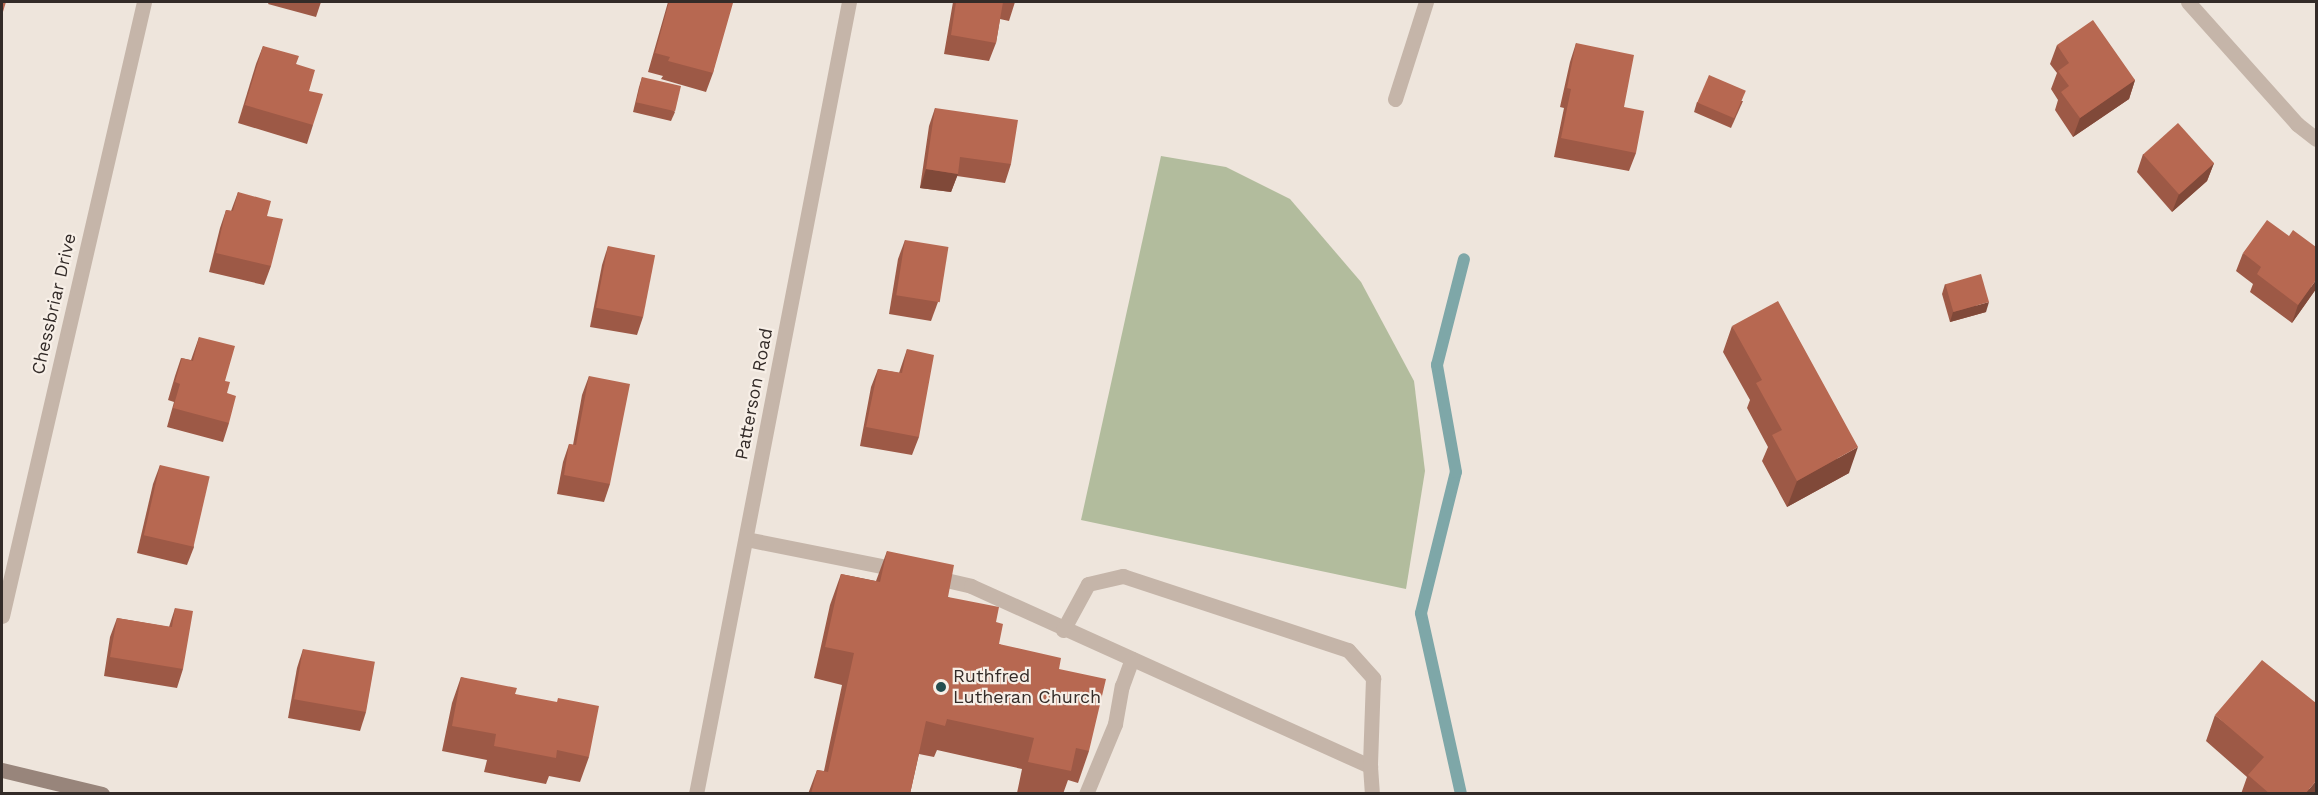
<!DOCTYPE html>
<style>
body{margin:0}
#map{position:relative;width:2318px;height:795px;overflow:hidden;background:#eee5dc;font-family:"Work Sans",sans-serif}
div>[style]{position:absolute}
.green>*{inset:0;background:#b2bc9d}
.stream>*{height:12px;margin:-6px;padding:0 6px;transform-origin:6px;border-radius:6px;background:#7ea7a8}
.service>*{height:15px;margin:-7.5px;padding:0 7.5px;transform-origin:7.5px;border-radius:7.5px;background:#c5b5a9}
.minor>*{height:15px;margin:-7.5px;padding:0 7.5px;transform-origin:7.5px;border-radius:7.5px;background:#c5b5a9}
.secondary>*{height:15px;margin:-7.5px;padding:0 7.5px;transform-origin:7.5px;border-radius:7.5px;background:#98857b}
.wall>*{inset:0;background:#9d5946}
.shaded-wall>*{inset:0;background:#804939}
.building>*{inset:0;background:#b76851;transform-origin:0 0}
.dots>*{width:16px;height:16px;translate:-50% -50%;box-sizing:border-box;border:3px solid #f7efe7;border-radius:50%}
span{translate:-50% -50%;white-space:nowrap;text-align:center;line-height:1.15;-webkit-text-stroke:4.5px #f7efe7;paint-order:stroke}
.street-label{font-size:18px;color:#332b28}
.poi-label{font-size:18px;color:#332b28}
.left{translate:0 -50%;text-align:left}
.frame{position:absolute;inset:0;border:3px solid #332b28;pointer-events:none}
</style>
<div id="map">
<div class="green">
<i style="clip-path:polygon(1161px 156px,1226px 167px,1290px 199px,1361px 282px,1414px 381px,1425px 471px,1406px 589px,1081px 520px)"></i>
</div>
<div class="stream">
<i style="left:1461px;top:794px;width:185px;rotate:-102.5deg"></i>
<i style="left:1421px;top:613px;width:145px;rotate:-76.1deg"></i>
<i style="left:1456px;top:472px;width:109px;rotate:-100.1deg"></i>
<i style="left:1437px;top:365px;width:109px;rotate:-75.7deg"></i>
</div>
<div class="service">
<i style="left:746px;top:539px;width:158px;rotate:11.3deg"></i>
<i style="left:933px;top:577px;width:39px;rotate:13deg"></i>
<i style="left:971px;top:586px;width:438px;rotate:24.3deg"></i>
<i style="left:1370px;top:766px;width:28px;rotate:86deg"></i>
<i style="left:1063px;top:630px;width:52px;rotate:-61.5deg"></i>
<i style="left:1088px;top:584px;width:36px;rotate:-13deg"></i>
<i style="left:1123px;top:576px;width:237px;rotate:18.2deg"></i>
<i style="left:1348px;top:650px;width:38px;rotate:48deg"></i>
<i style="left:1373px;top:678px;width:88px;rotate:92deg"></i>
<i style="left:1086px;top:794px;width:76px;rotate:-67.5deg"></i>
<i style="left:1115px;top:724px;width:39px;rotate:-80deg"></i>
<i style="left:1122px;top:686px;width:29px;rotate:-70deg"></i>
</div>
<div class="minor">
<i style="left:2188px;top:2px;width:164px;rotate:48.2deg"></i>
<i style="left:2297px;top:124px;width:24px;rotate:38deg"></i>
<i style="left:1395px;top:99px;width:102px;rotate:-72.3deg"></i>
<i style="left:2px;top:616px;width:630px;rotate:-76.98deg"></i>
<i style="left:696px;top:794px;width:807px;rotate:-79.07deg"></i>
</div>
<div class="secondary">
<i style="left:2px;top:770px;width:103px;rotate:13.5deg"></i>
</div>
<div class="wall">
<i style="clip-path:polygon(269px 2px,321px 2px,316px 17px,268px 4px)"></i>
<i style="clip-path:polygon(668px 2px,727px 2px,713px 73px,706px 92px,661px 79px,663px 76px,648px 72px)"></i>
<i style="clip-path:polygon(953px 2px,1015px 2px,1009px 21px,1000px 19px,996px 43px,989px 61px,944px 54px)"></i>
<i style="clip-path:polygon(1576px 43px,1624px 107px,1636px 153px,1629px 171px,1554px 157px,1564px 108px,1560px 107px,1570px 62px)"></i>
<i style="clip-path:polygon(2057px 45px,2135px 80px,2129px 99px,2073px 137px,2055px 110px,2058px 100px,2051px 89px,2057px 73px,2050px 64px)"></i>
<i style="clip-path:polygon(263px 46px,296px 64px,309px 91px,313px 125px,307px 144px,238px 123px,256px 64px)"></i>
<i style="clip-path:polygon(642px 77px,675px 112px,671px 121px,633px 112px,639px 87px)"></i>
<i style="clip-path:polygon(1743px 101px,1731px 128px,1694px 112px,1697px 102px)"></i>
<i style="clip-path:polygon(935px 108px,1011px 164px,1005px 183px,957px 176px,951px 192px,920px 188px,929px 126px)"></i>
<i style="clip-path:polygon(2143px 154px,2214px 163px,2207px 181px,2172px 212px,2137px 172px)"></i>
<i style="clip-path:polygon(238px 192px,267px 216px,271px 266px,264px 285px,209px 272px,220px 228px,226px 210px,231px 211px)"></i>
<i style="clip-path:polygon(905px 240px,938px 302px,931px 321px,889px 314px,898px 259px)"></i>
<i style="clip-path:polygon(608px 246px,643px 317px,637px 335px,590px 327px,602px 265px)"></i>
<i style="clip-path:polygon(2243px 253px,2316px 289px,2292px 323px,2250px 292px,2253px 284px,2236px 271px)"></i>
<i style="clip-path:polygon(1945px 284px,1986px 312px,1950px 322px,1942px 294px)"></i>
<i style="clip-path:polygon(1732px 326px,1849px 473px,1787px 507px,1762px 461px,1768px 447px,1747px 408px,1750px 400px,1723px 352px)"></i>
<i style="clip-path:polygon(199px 337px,225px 381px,229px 423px,223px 442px,167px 427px,174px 402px,168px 400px,175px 376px,181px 358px,191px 360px)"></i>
<i style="clip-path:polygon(907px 349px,919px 437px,912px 455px,860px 446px,871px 387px,878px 369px,899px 373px)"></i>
<i style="clip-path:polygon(589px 376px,610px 484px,604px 502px,557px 494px,563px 462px,569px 444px,573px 445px,582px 395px)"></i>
<i style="clip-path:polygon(160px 465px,194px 547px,187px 565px,137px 553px,153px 484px)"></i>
<i style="clip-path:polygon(887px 551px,948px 597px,996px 622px,999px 644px,1059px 669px,1089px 751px,1078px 783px,1068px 780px,1063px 794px,1017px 793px,1022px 769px,937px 750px,934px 757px,919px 754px,910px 794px,808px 794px,817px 770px,824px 771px,842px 685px,814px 678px,830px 605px,841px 574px,876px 581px)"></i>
<i style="clip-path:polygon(175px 608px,183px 669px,177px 688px,104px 676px,110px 637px,117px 618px,169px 627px)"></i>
<i style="clip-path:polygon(303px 649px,366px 712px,360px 731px,288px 718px,297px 668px)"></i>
<i style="clip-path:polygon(461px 677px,515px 694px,589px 757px,580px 782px,549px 776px,546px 784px,484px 772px,487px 760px,442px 751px,452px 703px)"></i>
<i style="clip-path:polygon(2215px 715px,2316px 794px,2241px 794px,2247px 777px,2206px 741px)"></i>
</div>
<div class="shaded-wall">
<i style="clip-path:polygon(2135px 80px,2129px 99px,2073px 137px,2080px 118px)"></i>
<i style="clip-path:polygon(2214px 163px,2207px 181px,2172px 212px,2179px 194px)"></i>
<i style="clip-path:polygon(926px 169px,958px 174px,951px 192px,920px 188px)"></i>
<i style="clip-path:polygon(2316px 280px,2316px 289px,2292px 323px,2298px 305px)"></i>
<i style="clip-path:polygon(1989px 302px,1986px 312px,1950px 322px,1953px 312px)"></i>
<i style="clip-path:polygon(1858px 447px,1849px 473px,1787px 507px,1797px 481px)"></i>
<i style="clip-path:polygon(2316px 781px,2316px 794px,2305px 794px)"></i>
</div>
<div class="building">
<i style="clip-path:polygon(2px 2px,6px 2px,2px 15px)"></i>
<i style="clip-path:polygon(669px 2px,727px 2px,733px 3px,713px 73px,668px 61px,670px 57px,655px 53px)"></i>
<i style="clip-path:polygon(956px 2px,1003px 2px,996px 43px,951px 35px)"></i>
<i style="clip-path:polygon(2093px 20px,2135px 80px,2080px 118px,2061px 92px,2069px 86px,2058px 71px,2069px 63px,2057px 45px)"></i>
<i style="clip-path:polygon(1576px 43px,1634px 55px,1624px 107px,1644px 111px,1636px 153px,1561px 138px,1571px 89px,1567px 88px)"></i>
<i style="clip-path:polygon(263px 46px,299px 56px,296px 64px,315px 70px,309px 91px,323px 94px,313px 125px,245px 105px)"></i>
<i style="left:1709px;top:75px;width:40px;height:30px;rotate:23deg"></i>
<i style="left:642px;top:77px;width:40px;height:26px;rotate:13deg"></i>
<i style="clip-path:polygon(935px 108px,1018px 120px,1011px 164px,960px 157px,958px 174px,926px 169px)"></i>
<i style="left:2178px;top:123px;width:54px;height:47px;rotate:48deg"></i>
<i style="clip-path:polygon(238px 192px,271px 201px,267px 216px,283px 219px,271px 266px,216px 253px,226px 210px,233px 211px)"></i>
<i style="clip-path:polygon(2267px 220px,2289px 236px,2293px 230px,2316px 247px,2316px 280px,2298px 305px,2257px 274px,2261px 267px,2243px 253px)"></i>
<i style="left:905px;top:240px;width:44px;height:56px;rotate:9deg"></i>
<i style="left:608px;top:246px;width:48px;height:63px;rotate:11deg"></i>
<i style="left:1981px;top:274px;width:29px;height:37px;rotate:74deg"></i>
<i style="clip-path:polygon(1778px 301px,1858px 447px,1797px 481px,1772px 435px,1782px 430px,1756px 383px,1762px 380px,1732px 326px)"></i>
<i style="clip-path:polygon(199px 337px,235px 346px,225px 381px,230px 382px,227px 393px,236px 396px,229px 423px,173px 408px,180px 384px,175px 382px,182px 358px,193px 361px)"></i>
<i style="clip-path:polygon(907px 349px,934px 355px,919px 437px,866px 427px,878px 369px,902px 373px)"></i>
<i style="clip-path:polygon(589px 376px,630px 384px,610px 484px,564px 475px,569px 444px,576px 445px)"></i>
<i style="left:160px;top:465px;width:51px;height:72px;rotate:13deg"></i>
<i style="clip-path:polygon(887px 551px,954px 565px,948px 597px,999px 607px,996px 622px,1003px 624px,999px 644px,1061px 658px,1059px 669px,1106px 679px,1089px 751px,1076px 748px,1071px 771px,1028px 762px,1034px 738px,947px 719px,945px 726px,926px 721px,910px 794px,811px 794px,817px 770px,828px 772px,854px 653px,825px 647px,841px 574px,880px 582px)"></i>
<i style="clip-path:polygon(175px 608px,193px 611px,183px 669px,110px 657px,117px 618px,172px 627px)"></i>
<i style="left:303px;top:649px;width:73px;height:51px;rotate:10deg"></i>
<i style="clip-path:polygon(2262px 660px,2316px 703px,2316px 781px,2305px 794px,2270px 794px,2248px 775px,2264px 757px,2215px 715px)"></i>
<i style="clip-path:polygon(461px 677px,517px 688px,515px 694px,557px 702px,558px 698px,599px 706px,589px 757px,557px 750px,556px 758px,494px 746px,496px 734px,452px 726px)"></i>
</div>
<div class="dots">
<i style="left:941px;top:687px;background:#234d4f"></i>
</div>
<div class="street-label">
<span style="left:54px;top:304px;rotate:-77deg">Chessbriar Drive</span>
<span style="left:754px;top:394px;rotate:-79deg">Patterson Road</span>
</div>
<div class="poi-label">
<span class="left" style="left:953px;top:687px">Ruthfred<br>Lutheran Church</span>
</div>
<div class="frame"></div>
</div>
